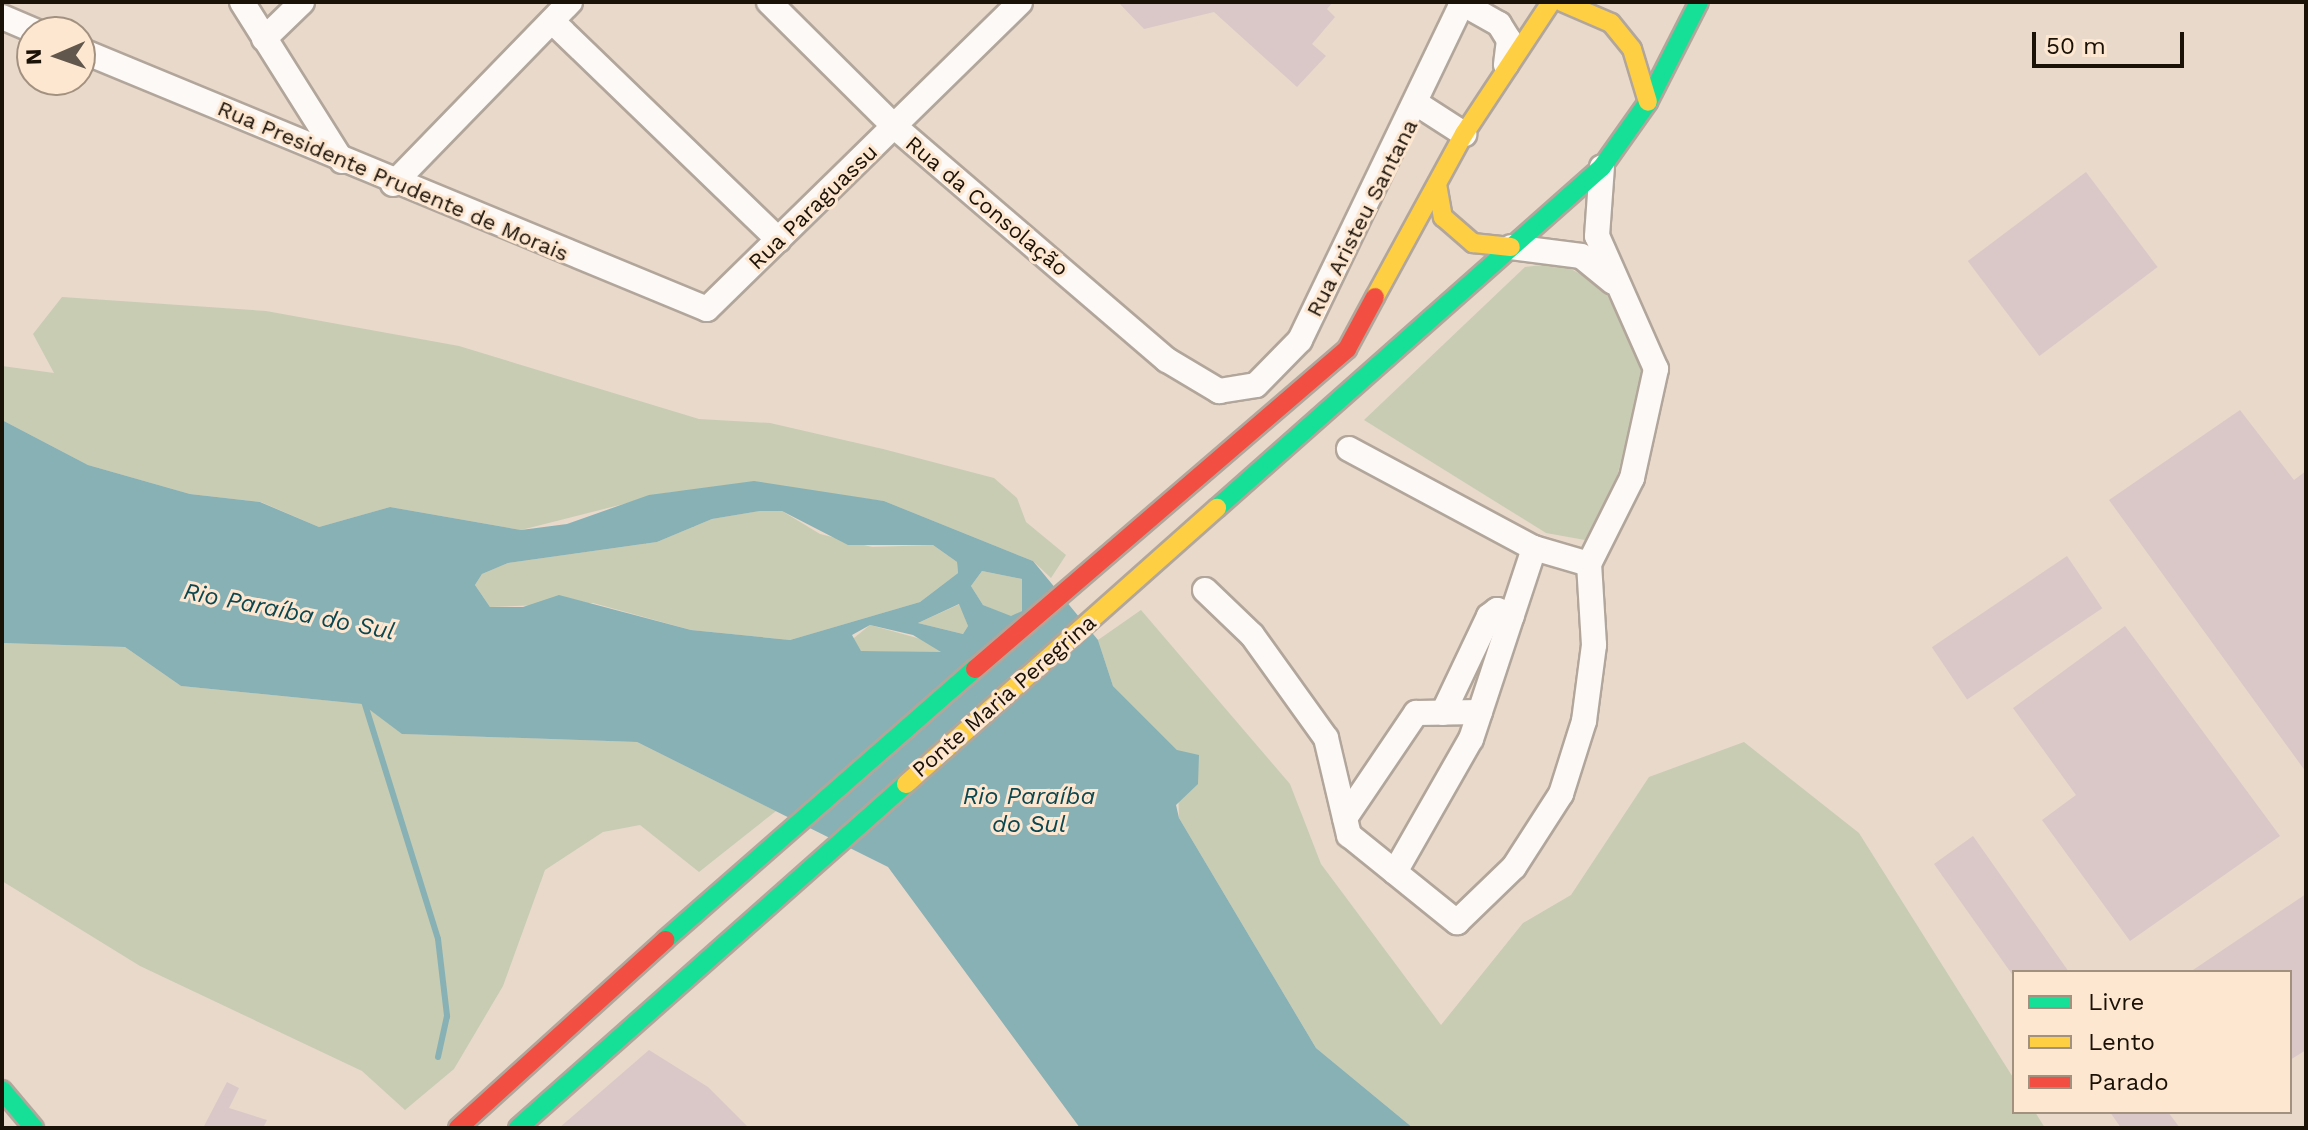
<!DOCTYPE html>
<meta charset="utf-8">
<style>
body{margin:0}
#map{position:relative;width:2308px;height:1130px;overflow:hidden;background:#e8d9cb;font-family:"Work Sans",sans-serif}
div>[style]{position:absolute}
.green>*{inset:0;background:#c8ccb2}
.water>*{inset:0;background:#88b1b5}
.stream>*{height:6px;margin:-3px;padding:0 3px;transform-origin:3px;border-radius:3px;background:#88b1b5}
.building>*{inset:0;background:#d9c8c7;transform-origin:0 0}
.roads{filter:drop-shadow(2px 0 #b2a69b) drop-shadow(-2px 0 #b2a69b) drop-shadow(0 2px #b2a69b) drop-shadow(0 -2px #b2a69b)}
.street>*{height:24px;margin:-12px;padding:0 12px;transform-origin:12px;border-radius:12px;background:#fcf9f7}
.fast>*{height:18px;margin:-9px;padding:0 9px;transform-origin:9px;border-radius:9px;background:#16e098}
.slow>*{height:18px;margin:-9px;padding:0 9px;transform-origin:9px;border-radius:9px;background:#ffcf43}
.jam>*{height:18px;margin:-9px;padding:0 9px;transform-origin:9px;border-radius:9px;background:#f24e42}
span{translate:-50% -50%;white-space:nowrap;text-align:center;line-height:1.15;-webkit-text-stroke:6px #fee7d1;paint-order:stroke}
.street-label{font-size:22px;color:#1a1107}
.water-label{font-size:24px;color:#0b4750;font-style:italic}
.frame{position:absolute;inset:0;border:4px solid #1a1107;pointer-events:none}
.legend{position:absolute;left:2012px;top:970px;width:280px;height:144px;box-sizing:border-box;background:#fee7d1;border:2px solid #a39180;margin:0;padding:10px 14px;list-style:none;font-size:24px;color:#1a1107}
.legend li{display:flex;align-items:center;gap:16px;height:40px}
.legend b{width:40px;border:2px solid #a39180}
.north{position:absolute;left:16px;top:16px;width:80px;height:80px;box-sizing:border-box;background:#fee7d1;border:2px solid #a39180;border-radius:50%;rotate:268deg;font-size:22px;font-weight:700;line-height:32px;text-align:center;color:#1a1107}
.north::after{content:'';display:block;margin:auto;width:28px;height:36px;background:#62574c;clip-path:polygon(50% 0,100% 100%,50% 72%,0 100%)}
.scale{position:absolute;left:2032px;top:32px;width:152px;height:36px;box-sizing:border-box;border:4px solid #1a1107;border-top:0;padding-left:10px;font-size:24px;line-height:28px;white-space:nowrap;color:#1a1107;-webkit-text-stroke:6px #fee7d1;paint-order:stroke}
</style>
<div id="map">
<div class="green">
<i style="clip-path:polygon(1560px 263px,1602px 286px,1645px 366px,1617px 477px,1585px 540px,1546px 533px,1364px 420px,1525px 267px)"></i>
<i style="clip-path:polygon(62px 297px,266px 311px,459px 346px,699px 419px,770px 423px,883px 449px,994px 478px,1017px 498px,1026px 522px,1066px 555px,1051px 578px,1033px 561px,884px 501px,776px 488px,671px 492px,521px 530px,390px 507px,319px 527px,261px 502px,190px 494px,88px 465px,2px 420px,2px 366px,54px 373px,33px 334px)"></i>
<i style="clip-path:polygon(760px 511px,782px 511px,820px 534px,872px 547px,933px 545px,957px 562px,958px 573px,920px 602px,790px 640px,691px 630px,593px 603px,490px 607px,475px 585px,482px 574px,508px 563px,657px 542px,712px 519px)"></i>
<i style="clip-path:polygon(982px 571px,1022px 579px,1022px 611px,1011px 617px,983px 605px,971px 586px)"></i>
<i style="clip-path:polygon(960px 604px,968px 626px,963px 634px,918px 623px)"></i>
<i style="clip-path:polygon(1141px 610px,1290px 784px,1321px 864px,1441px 1025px,1523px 923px,1571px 895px,1649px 777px,1744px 742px,1859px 833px,2014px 1079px,2014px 1112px,2035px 1112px,2045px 1128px,1413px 1128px,1316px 1048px,1179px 818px,1177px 750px,1113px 686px,1098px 640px)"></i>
<i style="clip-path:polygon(870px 625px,939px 644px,941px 653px,861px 651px,849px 642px)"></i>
<i style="clip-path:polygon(2px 643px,125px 647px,181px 686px,363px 704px,403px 734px,637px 742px,776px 811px,699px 872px,640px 825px,603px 832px,545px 870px,503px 986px,454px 1069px,405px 1110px,362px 1071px,140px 966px,2px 881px)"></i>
</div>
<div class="water">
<i style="clip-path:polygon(evenodd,2px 420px,88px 465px,190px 494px,260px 502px,319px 527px,390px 507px,521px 530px,567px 524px,649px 495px,754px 481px,884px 501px,1033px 561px,1098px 640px,1113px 686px,1177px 750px,1199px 755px,1198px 784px,1176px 805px,1179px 818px,1316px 1048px,1413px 1128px,1080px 1128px,888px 867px,637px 742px,402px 734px,362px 704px,181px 686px,125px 647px,2px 643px,2px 420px,760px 511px,782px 511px,848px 545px,933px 545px,957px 562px,958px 573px,920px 602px,790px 640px,691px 630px,559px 595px,523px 607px,490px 607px,475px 585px,482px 574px,508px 563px,657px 542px,712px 519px,760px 511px,2px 420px,982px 571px,1022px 579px,1022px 611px,1011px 616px,983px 605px,971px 586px,982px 571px,2px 420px,959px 604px,968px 626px,963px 634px,918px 623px,959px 604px,2px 420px,870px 625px,913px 635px,941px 652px,861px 651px,852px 635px,870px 625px)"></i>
</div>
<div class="stream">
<i style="left:363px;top:698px;width:252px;rotate:72.7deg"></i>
<i style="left:438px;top:939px;width:78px;rotate:83.3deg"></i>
<i style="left:447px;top:1016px;width:42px;rotate:102.4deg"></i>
</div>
<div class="building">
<i style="clip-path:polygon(1118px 2px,1333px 2px,1327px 9px,1335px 17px,1312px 44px,1326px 56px,1297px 87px,1214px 12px,1144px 29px)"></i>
<i style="left:2086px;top:172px;width:119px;height:148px;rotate:53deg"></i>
<i style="clip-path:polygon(2240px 410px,2294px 480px,2306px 471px,2306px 772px,2109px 500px)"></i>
<i style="left:2067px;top:556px;width:63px;height:163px;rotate:56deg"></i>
<i style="clip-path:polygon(2125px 626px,2280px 836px,2130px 941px,2042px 820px,2076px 795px,2013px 708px)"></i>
<i style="clip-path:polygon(1973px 836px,2069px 972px,2014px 977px,1934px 864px)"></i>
<i style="clip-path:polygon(2306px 894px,2306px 1050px,2290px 1060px,2290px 972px,2190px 972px)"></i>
<i style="clip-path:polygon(649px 1050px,708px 1087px,749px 1128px,559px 1128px)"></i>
<i style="clip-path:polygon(227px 1082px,239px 1088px,229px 1108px,267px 1120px,263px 1128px,203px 1128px)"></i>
<i style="clip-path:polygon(2110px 1112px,2168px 1112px,2180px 1128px,2121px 1128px)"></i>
</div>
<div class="roads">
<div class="street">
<i style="left:242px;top:2px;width:188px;rotate:57.8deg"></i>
<i style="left:769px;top:2px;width:177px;rotate:44.8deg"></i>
<i style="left:895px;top:127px;width:358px;rotate:40.6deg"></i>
<i style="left:1167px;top:360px;width:61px;rotate:30.8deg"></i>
<i style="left:1219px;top:391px;width:37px;rotate:-9deg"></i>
<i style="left:1256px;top:385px;width:63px;rotate:-45.6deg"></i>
<i style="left:1300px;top:340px;width:374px;rotate:-64.3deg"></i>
<i style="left:1460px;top:2px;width:45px;rotate:29.4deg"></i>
<i style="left:1499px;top:24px;width:19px;rotate:58deg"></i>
<i style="left:1509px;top:40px;width:25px;rotate:97deg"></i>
<i style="left:2px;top:17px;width:39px;rotate:23deg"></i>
<i style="left:552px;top:21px;width:315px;rotate:44deg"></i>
<i style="left:264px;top:39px;width:53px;rotate:-44.2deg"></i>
<i style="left:80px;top:50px;width:678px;rotate:22.44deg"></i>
<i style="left:707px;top:309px;width:438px;rotate:-44.4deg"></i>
<i style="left:1419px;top:105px;width:54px;rotate:32.8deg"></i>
<i style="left:393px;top:184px;width:254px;rotate:-45.8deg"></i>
<i style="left:1511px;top:247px;width:71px;rotate:7.3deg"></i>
<i style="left:1581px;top:256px;width:41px;rotate:39.1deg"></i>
<i style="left:1349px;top:449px;width:210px;rotate:28.2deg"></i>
<i style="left:1534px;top:548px;width:57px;rotate:16.2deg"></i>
<i style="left:1205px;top:590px;width:65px;rotate:43.8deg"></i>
<i style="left:1252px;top:635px;width:127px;rotate:54.3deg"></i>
<i style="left:1326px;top:738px;width:100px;rotate:76.7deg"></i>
<i style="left:1349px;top:835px;width:139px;rotate:38.9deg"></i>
<i style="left:1457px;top:922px;width:79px;rotate:-44deg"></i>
<i style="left:1514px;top:867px;width:87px;rotate:-57.2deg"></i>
<i style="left:1561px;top:794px;width:77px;rotate:-72.5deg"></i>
<i style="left:1584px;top:721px;width:77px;rotate:-82.5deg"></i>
<i style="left:1594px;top:645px;width:81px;rotate:-93.5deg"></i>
<i style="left:1589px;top:564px;width:96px;rotate:-63.4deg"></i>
<i style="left:1632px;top:478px;width:112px;rotate:-77.6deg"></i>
<i style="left:1656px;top:369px;width:145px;rotate:-113.9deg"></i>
<i style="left:1597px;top:236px;width:69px;rotate:-85.9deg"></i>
<i style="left:1443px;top:713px;width:107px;rotate:-64.6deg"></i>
<i style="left:1489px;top:616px;width:10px;rotate:-37deg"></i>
<i style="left:1497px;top:610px;width:16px;rotate:22deg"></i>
<i style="left:1345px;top:818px;width:127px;rotate:-55.9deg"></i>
<i style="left:1416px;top:713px;width:64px;rotate:-0.9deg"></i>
<i style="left:1395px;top:872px;width:153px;rotate:-60.3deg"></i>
<i style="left:1471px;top:739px;width:201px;rotate:-71.7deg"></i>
</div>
<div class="fast">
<i style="left:1217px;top:508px;width:514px;rotate:-41.53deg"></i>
<i style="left:1602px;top:167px;width:80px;rotate:-54.7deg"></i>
<i style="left:1648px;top:102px;width:112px;rotate:-63deg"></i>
<i style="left:665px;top:940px;width:412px;rotate:-41.2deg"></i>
<i style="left:2px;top:1090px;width:50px;rotate:49.9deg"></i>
<i style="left:518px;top:1128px;width:519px;rotate:-41.56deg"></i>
</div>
<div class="slow">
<i style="left:1562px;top:2px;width:53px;rotate:23.2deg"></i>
<i style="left:1611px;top:23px;width:33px;rotate:51deg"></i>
<i style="left:1632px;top:49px;width:55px;rotate:73.2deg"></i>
<i style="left:1437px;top:184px;width:34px;rotate:80deg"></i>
<i style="left:1443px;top:217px;width:40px;rotate:41deg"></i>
<i style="left:1473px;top:243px;width:38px;rotate:6deg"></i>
<i style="left:1375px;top:297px;width:186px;rotate:-61.4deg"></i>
<i style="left:1464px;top:134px;width:158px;rotate:-56.6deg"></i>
<i style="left:906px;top:784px;width:416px;rotate:-41.6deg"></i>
</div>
<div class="jam">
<i style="left:975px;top:669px;width:491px;rotate:-40.7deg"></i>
<i style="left:1347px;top:349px;width:59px;rotate:-61.7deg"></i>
<i style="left:458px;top:1128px;width:280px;rotate:-42.2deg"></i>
</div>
</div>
<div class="street-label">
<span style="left:393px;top:181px;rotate:23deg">Rua Presidente Prudente de Morais</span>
<span style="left:987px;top:206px;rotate:40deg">Rua da Consolação</span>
<span style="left:813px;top:207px;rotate:-44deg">Rua Paraguassu</span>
<span style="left:1362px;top:218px;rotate:-63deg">Rua Aristeu Santana</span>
<span style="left:1004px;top:696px;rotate:-41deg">Ponte Maria Peregrina</span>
</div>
<div class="water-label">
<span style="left:289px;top:612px;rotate:11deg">Rio Paraíba do Sul</span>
<span style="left:1029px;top:811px">Rio Paraíba<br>do Sul</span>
</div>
<div class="frame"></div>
<ul class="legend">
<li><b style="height:10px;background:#16e098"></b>Livre</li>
<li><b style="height:10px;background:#ffcf43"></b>Lento</li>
<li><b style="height:10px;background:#f24e42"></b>Parado</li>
</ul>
<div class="north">N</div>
<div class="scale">50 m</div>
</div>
